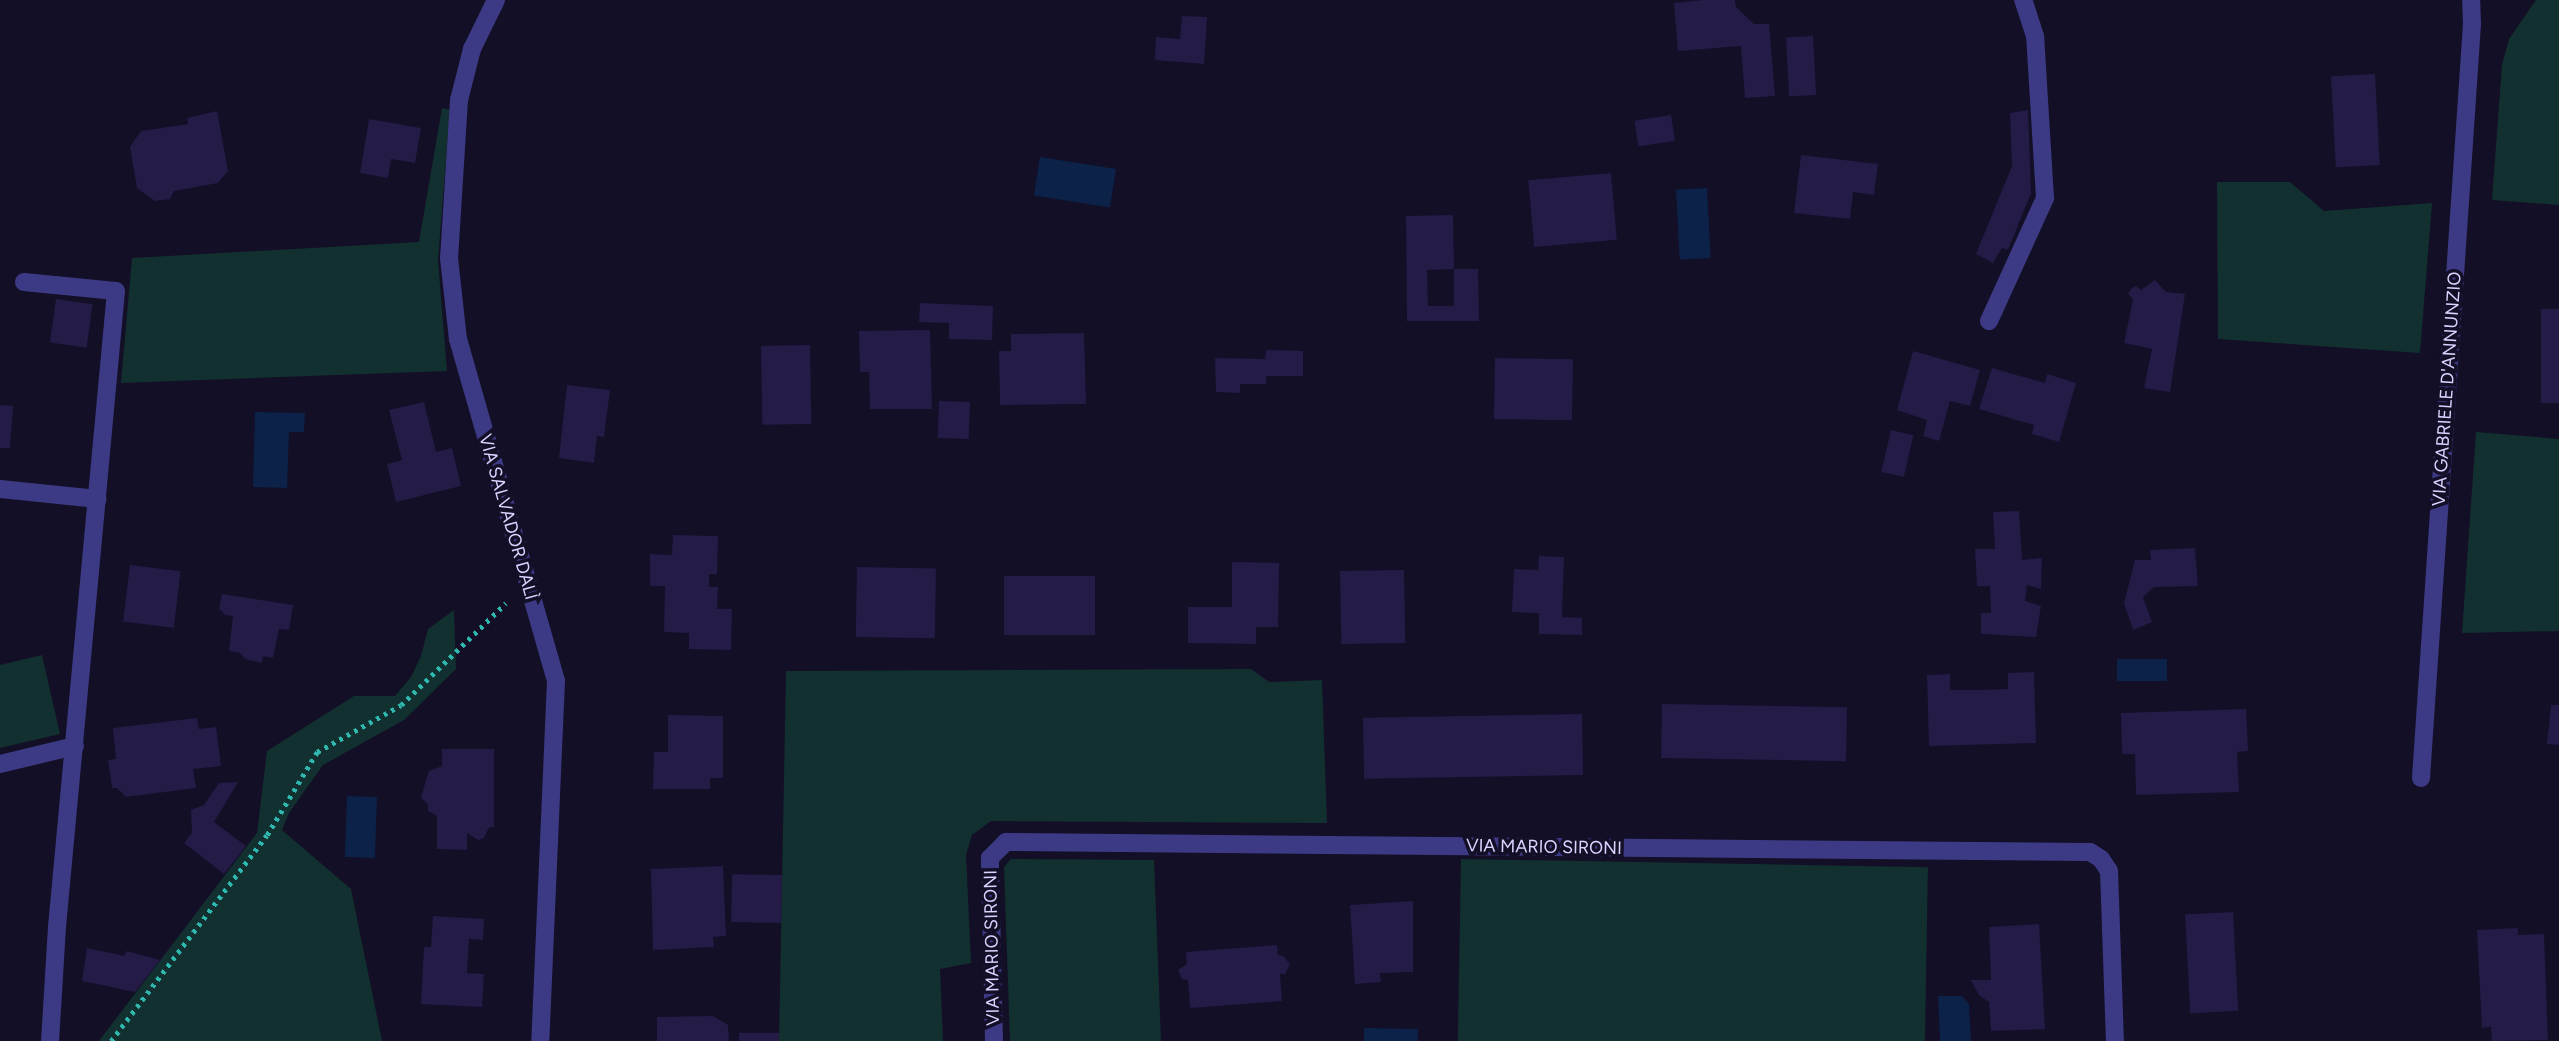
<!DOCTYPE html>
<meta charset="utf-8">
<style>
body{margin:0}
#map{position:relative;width:2559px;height:1041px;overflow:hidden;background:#130f26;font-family:Figtree,sans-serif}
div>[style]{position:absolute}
.green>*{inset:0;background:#12302f;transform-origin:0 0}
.water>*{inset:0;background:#0c2248;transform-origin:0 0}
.building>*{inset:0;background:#241b47;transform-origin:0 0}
.path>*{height:4.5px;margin-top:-2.25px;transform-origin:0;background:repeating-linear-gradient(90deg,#2fb8b0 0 3.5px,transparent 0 8.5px)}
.minor>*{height:18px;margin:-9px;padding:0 9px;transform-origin:9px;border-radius:9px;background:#3d3a85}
span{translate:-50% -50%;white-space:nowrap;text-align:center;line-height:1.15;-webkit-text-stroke:7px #130f26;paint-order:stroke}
.street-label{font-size:18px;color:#d9d4ff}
</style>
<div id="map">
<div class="green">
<i style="clip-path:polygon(2536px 0,2559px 0,2559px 205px,2492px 200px,2502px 65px,2509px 39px)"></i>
<i style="clip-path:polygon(442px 108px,450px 110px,438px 260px,447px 371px,121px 383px,132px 258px,419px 242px)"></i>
<i style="clip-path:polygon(2217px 182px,2290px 182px,2324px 211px,2432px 203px,2420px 353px,2218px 339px)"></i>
<i style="clip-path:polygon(2476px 432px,2559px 439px,2559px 631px,2462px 633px)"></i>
<i style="clip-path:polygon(454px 610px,456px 669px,404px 720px,323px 765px,289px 813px,282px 830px,351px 889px,382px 1041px,99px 1041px,257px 833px,267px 751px,354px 696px,395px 696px,411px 677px,421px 656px,428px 629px)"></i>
<i style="clip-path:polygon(42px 655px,60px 734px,0 748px,0 665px)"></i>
<i style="clip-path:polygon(1251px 669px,1269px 682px,1322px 680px,1327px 823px,991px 821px,972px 835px,966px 855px,971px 963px,940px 969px,943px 1041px,779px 1041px,786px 671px)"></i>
<i style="clip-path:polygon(1011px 859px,1154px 860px,1161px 1041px,1010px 1041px,1004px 867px)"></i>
<i style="left:1461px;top:859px;width:467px;height:182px;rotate:1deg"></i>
</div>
<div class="water">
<i style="left:1040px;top:157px;width:77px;height:39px;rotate:9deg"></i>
<i style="left:1707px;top:188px;width:70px;height:31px;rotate:87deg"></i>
<i style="clip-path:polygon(255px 412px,305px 413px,304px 432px,289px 432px,287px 488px,253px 487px)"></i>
<i style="left:2167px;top:659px;width:22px;height:50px;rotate:90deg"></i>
<i style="left:347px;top:796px;width:30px;height:61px;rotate:2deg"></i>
<i style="clip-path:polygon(1938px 996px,1962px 996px,1969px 1004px,1971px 1041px,1940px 1041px)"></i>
<i style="left:1364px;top:1028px;width:54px;height:13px;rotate:1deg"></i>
</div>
<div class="building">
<i style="clip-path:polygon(1703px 0,1735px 0,1736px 7px,1754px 24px,1769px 24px,1775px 96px,1745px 98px,1741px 46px,1678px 51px,1674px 3px)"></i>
<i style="clip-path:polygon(1182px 16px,1207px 17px,1204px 64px,1155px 60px,1156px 37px,1180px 39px)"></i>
<i style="left:1813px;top:36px;width:59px;height:27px;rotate:87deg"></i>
<i style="left:2375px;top:74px;width:91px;height:44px;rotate:87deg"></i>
<i style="clip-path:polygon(2028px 110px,2031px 193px,2008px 250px,2002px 248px,1993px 263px,1976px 254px,2012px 166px,2010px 113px)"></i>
<i style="clip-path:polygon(217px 111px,228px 171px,218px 183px,174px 191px,170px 199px,155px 201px,137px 188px,130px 147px,141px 131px,188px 124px,187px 118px)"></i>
<i style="left:1671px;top:115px;width:26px;height:37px;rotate:81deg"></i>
<i style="clip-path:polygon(369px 119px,421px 128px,415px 163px,391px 159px,388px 178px,360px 173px)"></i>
<i style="clip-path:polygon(1801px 155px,1878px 164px,1874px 195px,1853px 192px,1850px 219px,1794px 213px)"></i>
<i style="left:1611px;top:173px;width:67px;height:83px;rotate:85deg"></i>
<i style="clip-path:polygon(evenodd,1453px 215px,1454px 269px,1478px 269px,1479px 321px,1407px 321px,1406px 216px,1453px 215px,1454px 269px,1454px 306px,1428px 306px,1427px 270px,1454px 269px)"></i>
<i style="clip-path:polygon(2155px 280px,2166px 292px,2185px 294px,2170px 392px,2144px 388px,2152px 349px,2124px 343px,2133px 300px,2128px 293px,2132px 288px,2136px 286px,2141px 290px)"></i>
<i style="left:56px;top:299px;width:37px;height:44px;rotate:8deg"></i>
<i style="clip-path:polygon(920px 303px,993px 306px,992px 340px,949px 339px,949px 323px,919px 322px)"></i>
<i style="left:2541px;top:309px;width:18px;height:94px"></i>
<i style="clip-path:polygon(930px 330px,932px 409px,870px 409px,869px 372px,860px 372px,859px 331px)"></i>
<i style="clip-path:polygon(1084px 333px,1086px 404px,1000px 405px,999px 351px,1011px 351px,1011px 334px)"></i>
<i style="left:810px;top:345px;width:79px;height:49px;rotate:89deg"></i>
<i style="clip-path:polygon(1266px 350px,1303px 351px,1303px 376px,1266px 376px,1266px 384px,1240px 384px,1240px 393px,1216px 392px,1215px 358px,1265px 359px)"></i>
<i style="clip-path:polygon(1913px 351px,1980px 370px,1970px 406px,1950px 401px,1939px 441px,1923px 436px,1927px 420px,1897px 410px)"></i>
<i style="left:1495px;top:358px;width:78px;height:61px;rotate:1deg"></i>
<i style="clip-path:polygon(1992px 368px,2045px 383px,2047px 374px,2076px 383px,2059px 442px,2032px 434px,2034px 425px,1979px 409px)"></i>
<i style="clip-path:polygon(567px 385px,610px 390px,604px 437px,597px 436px,594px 463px,559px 458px)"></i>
<i style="left:939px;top:401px;width:31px;height:37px;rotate:2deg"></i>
<i style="clip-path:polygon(424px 402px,436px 452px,452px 448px,461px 486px,396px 502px,387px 464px,402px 460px,389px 410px)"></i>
<i style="clip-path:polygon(0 405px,13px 406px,10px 448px,0 448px)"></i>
<i style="left:1891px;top:430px;width:23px;height:43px;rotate:13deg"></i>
<i style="clip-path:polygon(2019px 511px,2022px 560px,2042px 558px,2041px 589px,2027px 585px,2025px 601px,2041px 606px,2036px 637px,1981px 634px,1981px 613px,1991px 613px,1990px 586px,1977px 586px,1975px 549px,1995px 549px,1993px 512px)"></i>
<i style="clip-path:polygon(673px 535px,718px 536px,717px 574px,709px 574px,709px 587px,718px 587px,717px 609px,732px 609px,731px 650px,689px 649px,689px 633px,664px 632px,665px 586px,650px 586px,650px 554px,672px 555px)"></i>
<i style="clip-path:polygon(2195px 548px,2198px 586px,2154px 587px,2143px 597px,2152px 622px,2133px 630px,2124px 603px,2135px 560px,2151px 560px,2150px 550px)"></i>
<i style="clip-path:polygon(1539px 556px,1564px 557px,1562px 617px,1582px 618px,1582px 635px,1539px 634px,1539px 613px,1512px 612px,1514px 569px,1538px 570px)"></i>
<i style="clip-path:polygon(1232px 562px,1279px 563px,1278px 627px,1256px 627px,1256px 644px,1188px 643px,1188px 607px,1232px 607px)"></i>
<i style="left:130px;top:565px;width:51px;height:57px;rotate:7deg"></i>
<i style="left:857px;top:567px;width:79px;height:70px;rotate:1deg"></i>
<i style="left:1404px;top:570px;width:73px;height:64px;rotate:89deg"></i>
<i style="left:1095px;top:576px;width:59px;height:91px;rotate:90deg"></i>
<i style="clip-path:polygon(222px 594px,293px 605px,289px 630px,279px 629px,273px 658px,263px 656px,262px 663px,245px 659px,240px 653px,229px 651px,233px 616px,225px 615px,219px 608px)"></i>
<i style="clip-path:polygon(2034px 672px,2036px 743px,1929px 746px,1927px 675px,1950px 674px,1950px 690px,1982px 690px,2008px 689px,2008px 673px)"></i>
<i style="left:1662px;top:704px;width:185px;height:54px;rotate:1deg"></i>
<i style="clip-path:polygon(2551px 705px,2559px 705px,2559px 745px,2547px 744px)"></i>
<i style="clip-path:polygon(2246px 709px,2248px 751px,2237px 752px,2239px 792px,2136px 795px,2135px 754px,2122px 754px,2121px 713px)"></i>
<i style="left:1582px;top:714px;width:61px;height:219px;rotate:89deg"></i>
<i style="clip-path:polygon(668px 715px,723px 716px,723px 778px,710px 778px,710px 789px,653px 789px,654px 752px,668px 752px)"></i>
<i style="clip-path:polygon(197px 718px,199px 729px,216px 727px,221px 766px,193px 769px,196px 788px,126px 797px,117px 788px,112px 788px,108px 760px,116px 759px,113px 728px)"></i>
<i style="clip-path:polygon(442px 749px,494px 749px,494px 827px,489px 827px,484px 838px,478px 840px,467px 833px,467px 850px,437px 849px,437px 816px,428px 811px,428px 805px,421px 797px,429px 771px,442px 766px)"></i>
<i style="clip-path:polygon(238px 782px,214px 822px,246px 846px,224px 874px,184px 843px,192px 833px,191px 810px,204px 805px,219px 783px)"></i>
<i style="clip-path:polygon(723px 866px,726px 936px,713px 937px,714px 947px,653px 950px,651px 869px)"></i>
<i style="left:782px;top:875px;width:48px;height:50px;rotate:91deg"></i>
<i style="clip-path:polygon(1413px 901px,1413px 972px,1380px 973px,1381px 982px,1355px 984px,1350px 905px)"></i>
<i style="left:2233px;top:912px;width:99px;height:48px;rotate:87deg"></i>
<i style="clip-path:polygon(433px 916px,484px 919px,483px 940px,469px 939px,467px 973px,484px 974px,482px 1007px,421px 1004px,424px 947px,431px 947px)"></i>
<i style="clip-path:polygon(2039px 924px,2045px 1029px,1991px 1031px,1989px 1002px,1979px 995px,1971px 980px,1991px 980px,1989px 927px)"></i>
<i style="clip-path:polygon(2518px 928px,2518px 935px,2544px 934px,2548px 1040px,2492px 1041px,2491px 1027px,2482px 1028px,2477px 930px)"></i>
<i style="clip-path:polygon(1277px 945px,1278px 955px,1283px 956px,1290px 964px,1285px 974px,1280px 974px,1282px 1001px,1190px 1008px,1188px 980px,1182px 979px,1178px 970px,1187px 964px,1186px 952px)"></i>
<i style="clip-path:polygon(87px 948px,124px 956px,127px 951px,160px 960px,135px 992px,82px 981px)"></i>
<i style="clip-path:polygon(713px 1016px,728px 1025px,729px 1041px,657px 1041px,657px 1017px)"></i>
<i style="left:779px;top:1033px;width:8px;height:40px;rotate:90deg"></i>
</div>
<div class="path">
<i style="left:111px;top:1041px;width:258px;rotate:-52.9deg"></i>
<i style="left:267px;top:835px;width:97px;rotate:-58.9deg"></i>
<i style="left:317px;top:752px;width:96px;rotate:-29.2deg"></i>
<i style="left:401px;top:705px;width:146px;rotate:-44.2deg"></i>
</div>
<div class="minor">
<i style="left:496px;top:0;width:55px;rotate:116.1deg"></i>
<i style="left:472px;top:49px;width:53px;rotate:104.3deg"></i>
<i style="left:459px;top:100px;width:158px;rotate:93.6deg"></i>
<i style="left:449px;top:258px;width:81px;rotate:83.7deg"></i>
<i style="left:458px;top:339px;width:356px;rotate:74deg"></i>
<i style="left:556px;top:681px;width:360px;rotate:92.5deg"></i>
<i style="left:24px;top:282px;width:92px;rotate:5.6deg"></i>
<i style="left:116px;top:291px;width:639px;rotate:95.3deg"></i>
<i style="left:57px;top:927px;width:114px;rotate:93.5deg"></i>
<i style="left:1989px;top:321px;width:135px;rotate:-65.5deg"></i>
<i style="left:2045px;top:198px;width:162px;rotate:-93.5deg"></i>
<i style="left:2035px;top:36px;width:38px;rotate:-108deg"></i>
<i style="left:0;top:489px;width:98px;rotate:5.9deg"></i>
<i style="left:0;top:764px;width:77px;rotate:-13.5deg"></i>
<i style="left:2421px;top:778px;width:756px;rotate:-86.13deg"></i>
<i style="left:2472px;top:24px;width:24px;rotate:-92deg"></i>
<i style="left:994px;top:1041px;width:183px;rotate:-91.3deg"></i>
<i style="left:990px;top:858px;width:23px;rotate:-45deg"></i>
<i style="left:1006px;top:842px;width:1084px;rotate:0.53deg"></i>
<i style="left:2090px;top:852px;width:13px;rotate:32deg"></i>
<i style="left:2101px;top:859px;width:14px;rotate:56deg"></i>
<i style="left:2109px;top:871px;width:170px;rotate:88deg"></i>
</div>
<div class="street-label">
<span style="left:2447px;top:389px;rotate:-86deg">VIA GABRIELE D'ANNUNZIO</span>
<span style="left:508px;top:517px;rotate:74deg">VIA SALVADOR DALÌ</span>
<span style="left:1544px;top:847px;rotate:1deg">VIA MARIO SIRONI</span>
<span style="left:992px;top:948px;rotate:-91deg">VIA MARIO SIRONI</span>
</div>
</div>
